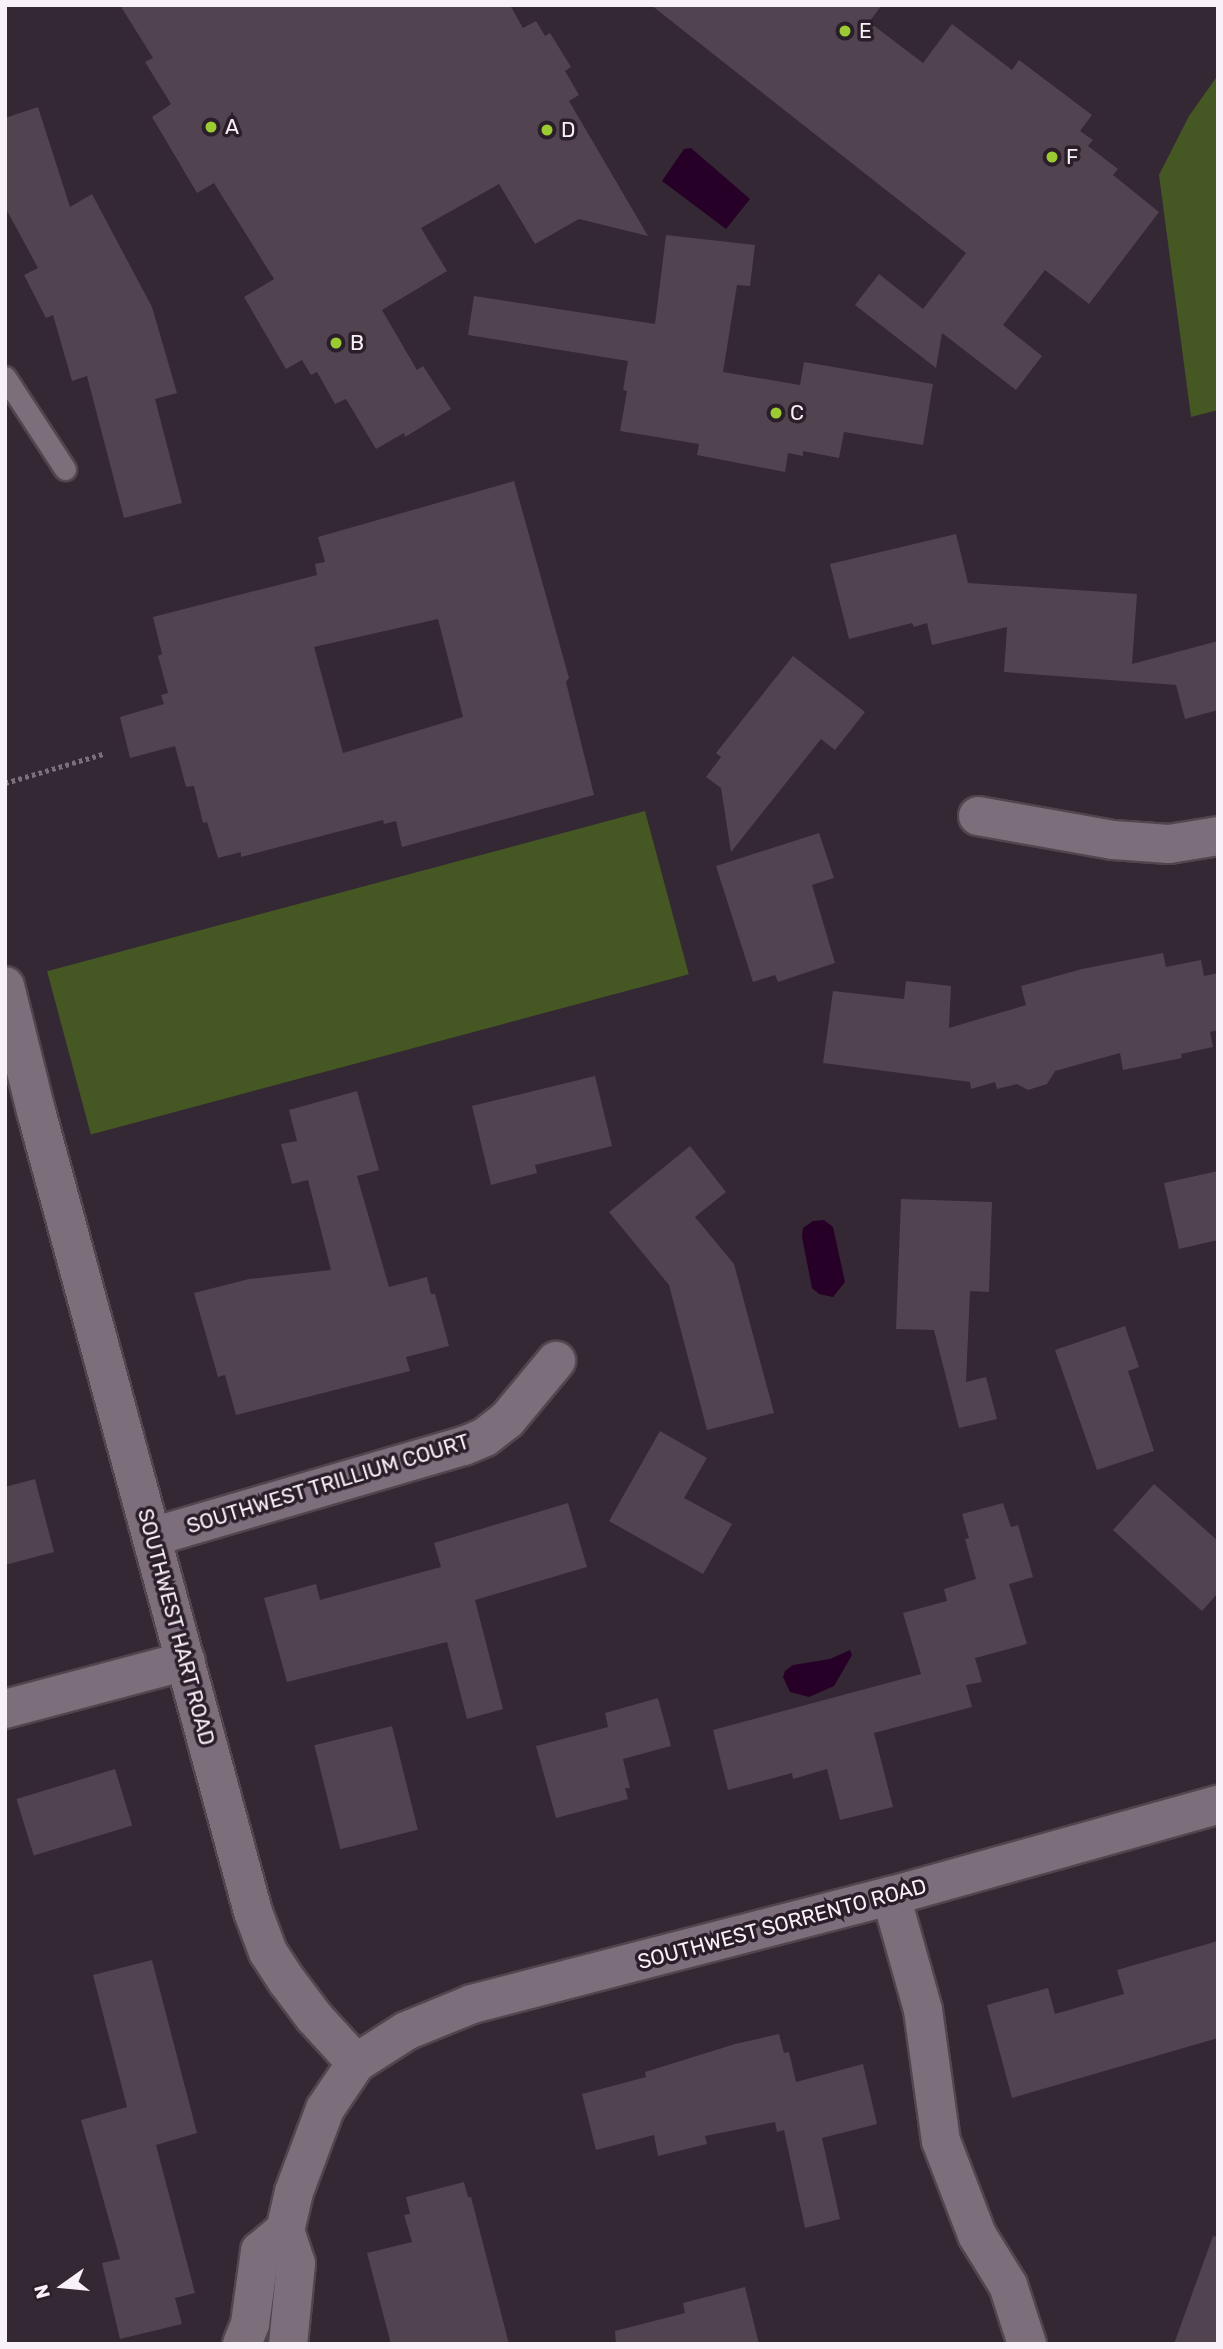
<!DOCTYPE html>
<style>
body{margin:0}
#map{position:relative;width:1223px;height:2349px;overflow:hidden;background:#342834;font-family:Rubik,sans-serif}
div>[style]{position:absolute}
.green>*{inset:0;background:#455722;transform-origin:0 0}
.water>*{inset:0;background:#270027}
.building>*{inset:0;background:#514350;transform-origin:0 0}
.path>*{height:4.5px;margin-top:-2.25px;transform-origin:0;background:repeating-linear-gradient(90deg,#7a6f7a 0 3.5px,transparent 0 7px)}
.roads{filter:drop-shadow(2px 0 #514650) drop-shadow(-2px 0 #514650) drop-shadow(0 2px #514650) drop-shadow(0 -2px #514650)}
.service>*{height:21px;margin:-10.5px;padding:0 10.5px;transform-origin:10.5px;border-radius:10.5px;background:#7d6e7c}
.minor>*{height:38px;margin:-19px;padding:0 19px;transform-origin:19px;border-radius:19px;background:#7d6e7c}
.tertiary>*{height:38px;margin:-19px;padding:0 19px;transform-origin:19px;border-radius:19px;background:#7d6e7c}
.dots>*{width:19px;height:19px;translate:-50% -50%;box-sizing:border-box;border:4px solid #2a1e2a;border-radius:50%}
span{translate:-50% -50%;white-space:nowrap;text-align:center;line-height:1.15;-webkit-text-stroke:7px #2a1e2a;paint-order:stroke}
.poi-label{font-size:21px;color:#f9f1f9}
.left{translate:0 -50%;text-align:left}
.street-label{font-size:21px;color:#f9f1f9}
.frame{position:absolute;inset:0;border:7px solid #f9f1f9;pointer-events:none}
.north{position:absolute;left:28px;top:2251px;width:70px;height:70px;-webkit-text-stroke:5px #2a1e2a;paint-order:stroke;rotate:255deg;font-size:19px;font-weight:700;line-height:28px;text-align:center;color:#f9f1f9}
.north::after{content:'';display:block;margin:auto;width:24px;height:32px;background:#f9f1f9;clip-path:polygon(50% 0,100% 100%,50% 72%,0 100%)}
</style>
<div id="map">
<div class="green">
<i style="clip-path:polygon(1218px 75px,1218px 410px,1191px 417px,1159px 175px,1189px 116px)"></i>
<i style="left:645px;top:811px;width:169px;height:619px;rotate:75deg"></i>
</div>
<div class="water">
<i style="clip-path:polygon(691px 148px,750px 199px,726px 229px,662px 181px,684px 149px)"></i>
<i style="clip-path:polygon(824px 1220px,833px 1227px,845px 1282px,833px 1297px,819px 1294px,812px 1288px,802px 1237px,803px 1228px,813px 1221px)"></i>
<i style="clip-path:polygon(850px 1650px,852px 1655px,834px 1686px,809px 1697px,790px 1692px,783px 1677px,785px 1671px,793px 1665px,830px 1659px)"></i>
</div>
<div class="building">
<i style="clip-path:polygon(120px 5px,510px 5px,523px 28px,536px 21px,545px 36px,550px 33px,571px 67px,565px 71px,579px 95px,569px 101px,648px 236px,579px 219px,535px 244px,499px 184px,421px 228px,447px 271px,382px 310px,417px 370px,423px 366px,451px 409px,405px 437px,404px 433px,376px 449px,346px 399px,335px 404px,317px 372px,311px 375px,302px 360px,286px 369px,244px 297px,274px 279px,214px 183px,197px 193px,152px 117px,171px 104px,145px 62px,153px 58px)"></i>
<i style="clip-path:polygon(651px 5px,882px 5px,869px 22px,923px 63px,952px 24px,1012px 70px,1019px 60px,1092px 115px,1080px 131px,1093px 140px,1088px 146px,1118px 169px,1113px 175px,1159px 212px,1089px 304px,1045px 270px,1003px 325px,1042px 356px,1016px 390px,942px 333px,936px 368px,855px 305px,879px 274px,923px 309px,966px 253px)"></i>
<i style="clip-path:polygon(38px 107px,70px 207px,92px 194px,152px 307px,177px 393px,155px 399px,182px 503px,124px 518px,87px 376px,72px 381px,53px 315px,46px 318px,24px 275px,38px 268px,5px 207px,5px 118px)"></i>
<i style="clip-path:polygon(666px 235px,755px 245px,750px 286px,737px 285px,723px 372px,800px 385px,804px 362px,933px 384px,923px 445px,844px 432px,839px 458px,803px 451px,803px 456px,788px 453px,785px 472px,697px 455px,699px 444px,620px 431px,627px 391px,623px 390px,628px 361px,468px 335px,474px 296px,655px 324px)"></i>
<i style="clip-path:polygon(evenodd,514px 481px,569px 678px,566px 682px,594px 795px,402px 847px,396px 821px,384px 824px,383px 820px,241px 857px,241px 852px,218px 858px,207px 822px,203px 823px,194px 786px,186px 787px,175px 746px,130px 758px,120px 717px,164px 704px,161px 695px,168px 693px,158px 656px,162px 654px,153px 617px,317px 575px,315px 564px,325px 562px,318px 537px,514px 481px,438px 619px,463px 717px,343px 753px,314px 647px,438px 619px)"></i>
<i style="clip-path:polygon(956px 534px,968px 583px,1137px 594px,1132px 664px,1218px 641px,1218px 710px,1185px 719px,1176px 685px,1004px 672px,1007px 627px,932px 645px,927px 623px,914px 627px,912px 623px,849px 639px,830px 564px)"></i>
<i style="clip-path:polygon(793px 656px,865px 712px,835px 750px,821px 739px,731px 852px,721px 788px,706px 777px,721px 757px,716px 753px)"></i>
<i style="clip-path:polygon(819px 833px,834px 878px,812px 885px,835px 963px,778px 982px,775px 975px,753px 982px,716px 866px)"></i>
<i style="clip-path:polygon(1163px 953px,1166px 967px,1201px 960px,1204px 976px,1218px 973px,1218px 1030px,1210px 1032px,1213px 1047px,1181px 1054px,1182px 1058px,1123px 1070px,1120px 1053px,1055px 1071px,1047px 1084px,1028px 1090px,1017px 1084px,997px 1089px,995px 1082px,971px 1089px,970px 1082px,823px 1063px,833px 991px,904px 999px,906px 981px,951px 986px,949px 1028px,1026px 1005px,1021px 986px,1082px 969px)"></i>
<i style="clip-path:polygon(595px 1076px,612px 1146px,535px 1165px,537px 1173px,491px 1185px,472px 1106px)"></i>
<i style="clip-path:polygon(357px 1091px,379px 1170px,357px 1176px,389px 1287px,427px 1277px,431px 1294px,435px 1294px,449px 1346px,406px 1357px,410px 1371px,236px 1415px,225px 1375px,218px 1377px,194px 1293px,249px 1279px,331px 1270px,308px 1180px,292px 1184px,281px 1144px,297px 1141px,289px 1110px)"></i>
<i style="clip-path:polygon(690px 1146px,726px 1192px,695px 1217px,734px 1264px,774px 1413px,707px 1430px,669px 1285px,609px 1212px)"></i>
<i style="clip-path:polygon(1218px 1171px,1218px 1240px,1179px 1249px,1164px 1183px)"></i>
<i style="clip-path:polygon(901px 1199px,992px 1202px,989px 1292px,970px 1291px,966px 1382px,986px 1377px,997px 1419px,959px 1428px,934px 1330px,896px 1329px)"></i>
<i style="clip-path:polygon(1125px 1326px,1139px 1367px,1128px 1371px,1154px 1451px,1097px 1470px,1055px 1350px)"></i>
<i style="clip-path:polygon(660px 1431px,707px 1458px,684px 1498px,732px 1524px,703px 1574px,609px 1521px)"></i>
<i style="clip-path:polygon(35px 1479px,54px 1552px,5px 1565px,5px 1487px)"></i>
<i style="clip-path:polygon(1154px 1484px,1218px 1541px,1218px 1593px,1202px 1611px,1113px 1530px)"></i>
<i style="clip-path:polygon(568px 1503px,587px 1567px,475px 1600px,503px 1709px,467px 1719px,447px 1642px,287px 1682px,264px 1598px,316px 1584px,320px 1600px,441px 1567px,434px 1543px)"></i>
<i style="clip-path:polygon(1003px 1503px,1011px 1527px,1018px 1525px,1033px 1577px,1009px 1584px,1027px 1644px,975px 1658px,982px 1682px,966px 1685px,972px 1707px,874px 1733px,893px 1807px,840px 1820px,827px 1769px,793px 1779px,792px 1773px,728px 1790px,713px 1730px,921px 1674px,903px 1613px,947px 1601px,944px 1589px,976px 1579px,965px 1539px,969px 1538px,962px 1514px)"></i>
<i style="clip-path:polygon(658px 1698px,671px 1746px,623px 1759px,630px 1788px,625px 1788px,628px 1799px,556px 1818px,536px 1746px,608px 1727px,605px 1713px)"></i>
<i style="left:392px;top:1726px;width:107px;height:80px;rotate:76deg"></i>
<i style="left:115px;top:1769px;width:59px;height:103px;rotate:73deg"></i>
<i style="clip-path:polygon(1218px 1941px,1218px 2038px,1012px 2098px,987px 2005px,1048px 1988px,1055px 2014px,1124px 1994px,1117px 1970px)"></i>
<i style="clip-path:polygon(152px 1960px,197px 2133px,156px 2145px,195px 2293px,175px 2298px,182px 2324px,120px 2339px,102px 2263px,120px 2259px,81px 2120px,127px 2107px,93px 1975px)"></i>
<i style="clip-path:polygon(779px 2034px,784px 2053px,789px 2052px,796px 2082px,863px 2064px,877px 2124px,822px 2138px,840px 2219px,805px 2228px,784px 2130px,777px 2132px,775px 2122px,705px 2136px,707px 2144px,658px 2156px,654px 2135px,596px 2150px,582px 2094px,646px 2077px,645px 2072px,735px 2044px)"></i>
<i style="clip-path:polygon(464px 2182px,468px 2197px,471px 2197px,509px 2344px,391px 2344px,367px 2253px,412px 2242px,404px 2215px,410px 2214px,406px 2197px)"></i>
<i style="clip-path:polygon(1213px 2236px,1218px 2237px,1218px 2344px,1174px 2344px)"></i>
<i style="clip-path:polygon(745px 2287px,759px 2344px,616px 2344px,615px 2331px,685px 2313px,683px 2303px)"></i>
</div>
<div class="path">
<i style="left:5px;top:783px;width:102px;rotate:-16.5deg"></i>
</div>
<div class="roads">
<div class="service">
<i style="left:5px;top:377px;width:110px;rotate:56.9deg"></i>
</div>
<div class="minor">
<i style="left:978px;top:816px;width:137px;rotate:10.1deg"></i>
<i style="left:1113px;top:840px;width:56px;rotate:4.1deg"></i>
<i style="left:1169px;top:844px;width:50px;rotate:-9.3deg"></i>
<i style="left:152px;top:1537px;width:325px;rotate:-16.3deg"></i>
<i style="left:464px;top:1446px;width:23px;rotate:-23deg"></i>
<i style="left:485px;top:1437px;width:28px;rotate:-38deg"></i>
<i style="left:507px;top:1420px;width:77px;rotate:-50.3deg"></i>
<i style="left:5px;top:1709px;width:187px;rotate:-14.9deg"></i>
<i style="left:891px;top:1896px;width:118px;rotate:74.3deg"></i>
<i style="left:923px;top:2010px;width:132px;rotate:82.2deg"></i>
<i style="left:941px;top:2141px;width:101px;rotate:69deg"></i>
<i style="left:977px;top:2235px;width:59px;rotate:58.2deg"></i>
<i style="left:1008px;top:2285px;width:62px;rotate:72.1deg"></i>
</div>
<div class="tertiary">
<i style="left:5px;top:986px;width:129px;rotate:76.1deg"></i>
<i style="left:36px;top:1111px;width:830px;rotate:74.84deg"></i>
<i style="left:253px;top:1912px;width:43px;rotate:69.4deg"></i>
<i style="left:268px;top:1952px;width:35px;rotate:57deg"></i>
<i style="left:287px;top:1981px;width:45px;rotate:53.1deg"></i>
<i style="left:314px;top:2017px;width:62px;rotate:47.6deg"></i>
<i style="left:356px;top:2063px;width:55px;rotate:124deg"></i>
<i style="left:325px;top:2109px;width:89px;rotate:110.5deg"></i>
<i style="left:294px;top:2192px;width:39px;rotate:103deg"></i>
<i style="left:285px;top:2230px;width:35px;rotate:72deg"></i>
<i style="left:296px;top:2263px;width:81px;rotate:95.6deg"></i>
<i style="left:356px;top:2063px;width:59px;rotate:-32.6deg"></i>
<i style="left:406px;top:2031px;width:71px;rotate:-22.2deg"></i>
<i style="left:472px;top:2004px;width:433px;rotate:-14.5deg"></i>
<i style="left:891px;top:1896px;width:339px;rotate:-15.6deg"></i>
<i style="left:242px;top:2344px;width:22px;rotate:-68deg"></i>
<i style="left:250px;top:2324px;width:74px;rotate:-82.2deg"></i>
<i style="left:260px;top:2251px;width:33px;rotate:-40deg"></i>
</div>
</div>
<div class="dots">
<i style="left:845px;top:31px;background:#9cca32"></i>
<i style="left:211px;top:127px;background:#9cca32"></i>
<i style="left:547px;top:130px;background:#9cca32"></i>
<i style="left:1052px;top:157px;background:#9cca32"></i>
<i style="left:336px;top:343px;background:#9cca32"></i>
<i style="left:776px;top:413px;background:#9cca32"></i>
</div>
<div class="poi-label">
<span class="left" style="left:859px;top:31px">E</span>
<span class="left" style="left:225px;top:127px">A</span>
<span class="left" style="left:561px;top:130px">D</span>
<span class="left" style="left:1066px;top:157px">F</span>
<span class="left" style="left:350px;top:343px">B</span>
<span class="left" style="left:790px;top:413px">C</span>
</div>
<div class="street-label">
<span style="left:328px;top:1484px;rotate:-17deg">SOUTHWEST TRILLIUM COURT</span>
<span style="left:176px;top:1627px;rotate:75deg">SOUTHWEST HART ROAD</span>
<span style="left:782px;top:1924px;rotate:-15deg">SOUTHWEST SORRENTO ROAD</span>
</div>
<div class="frame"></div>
<div class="north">N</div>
</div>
